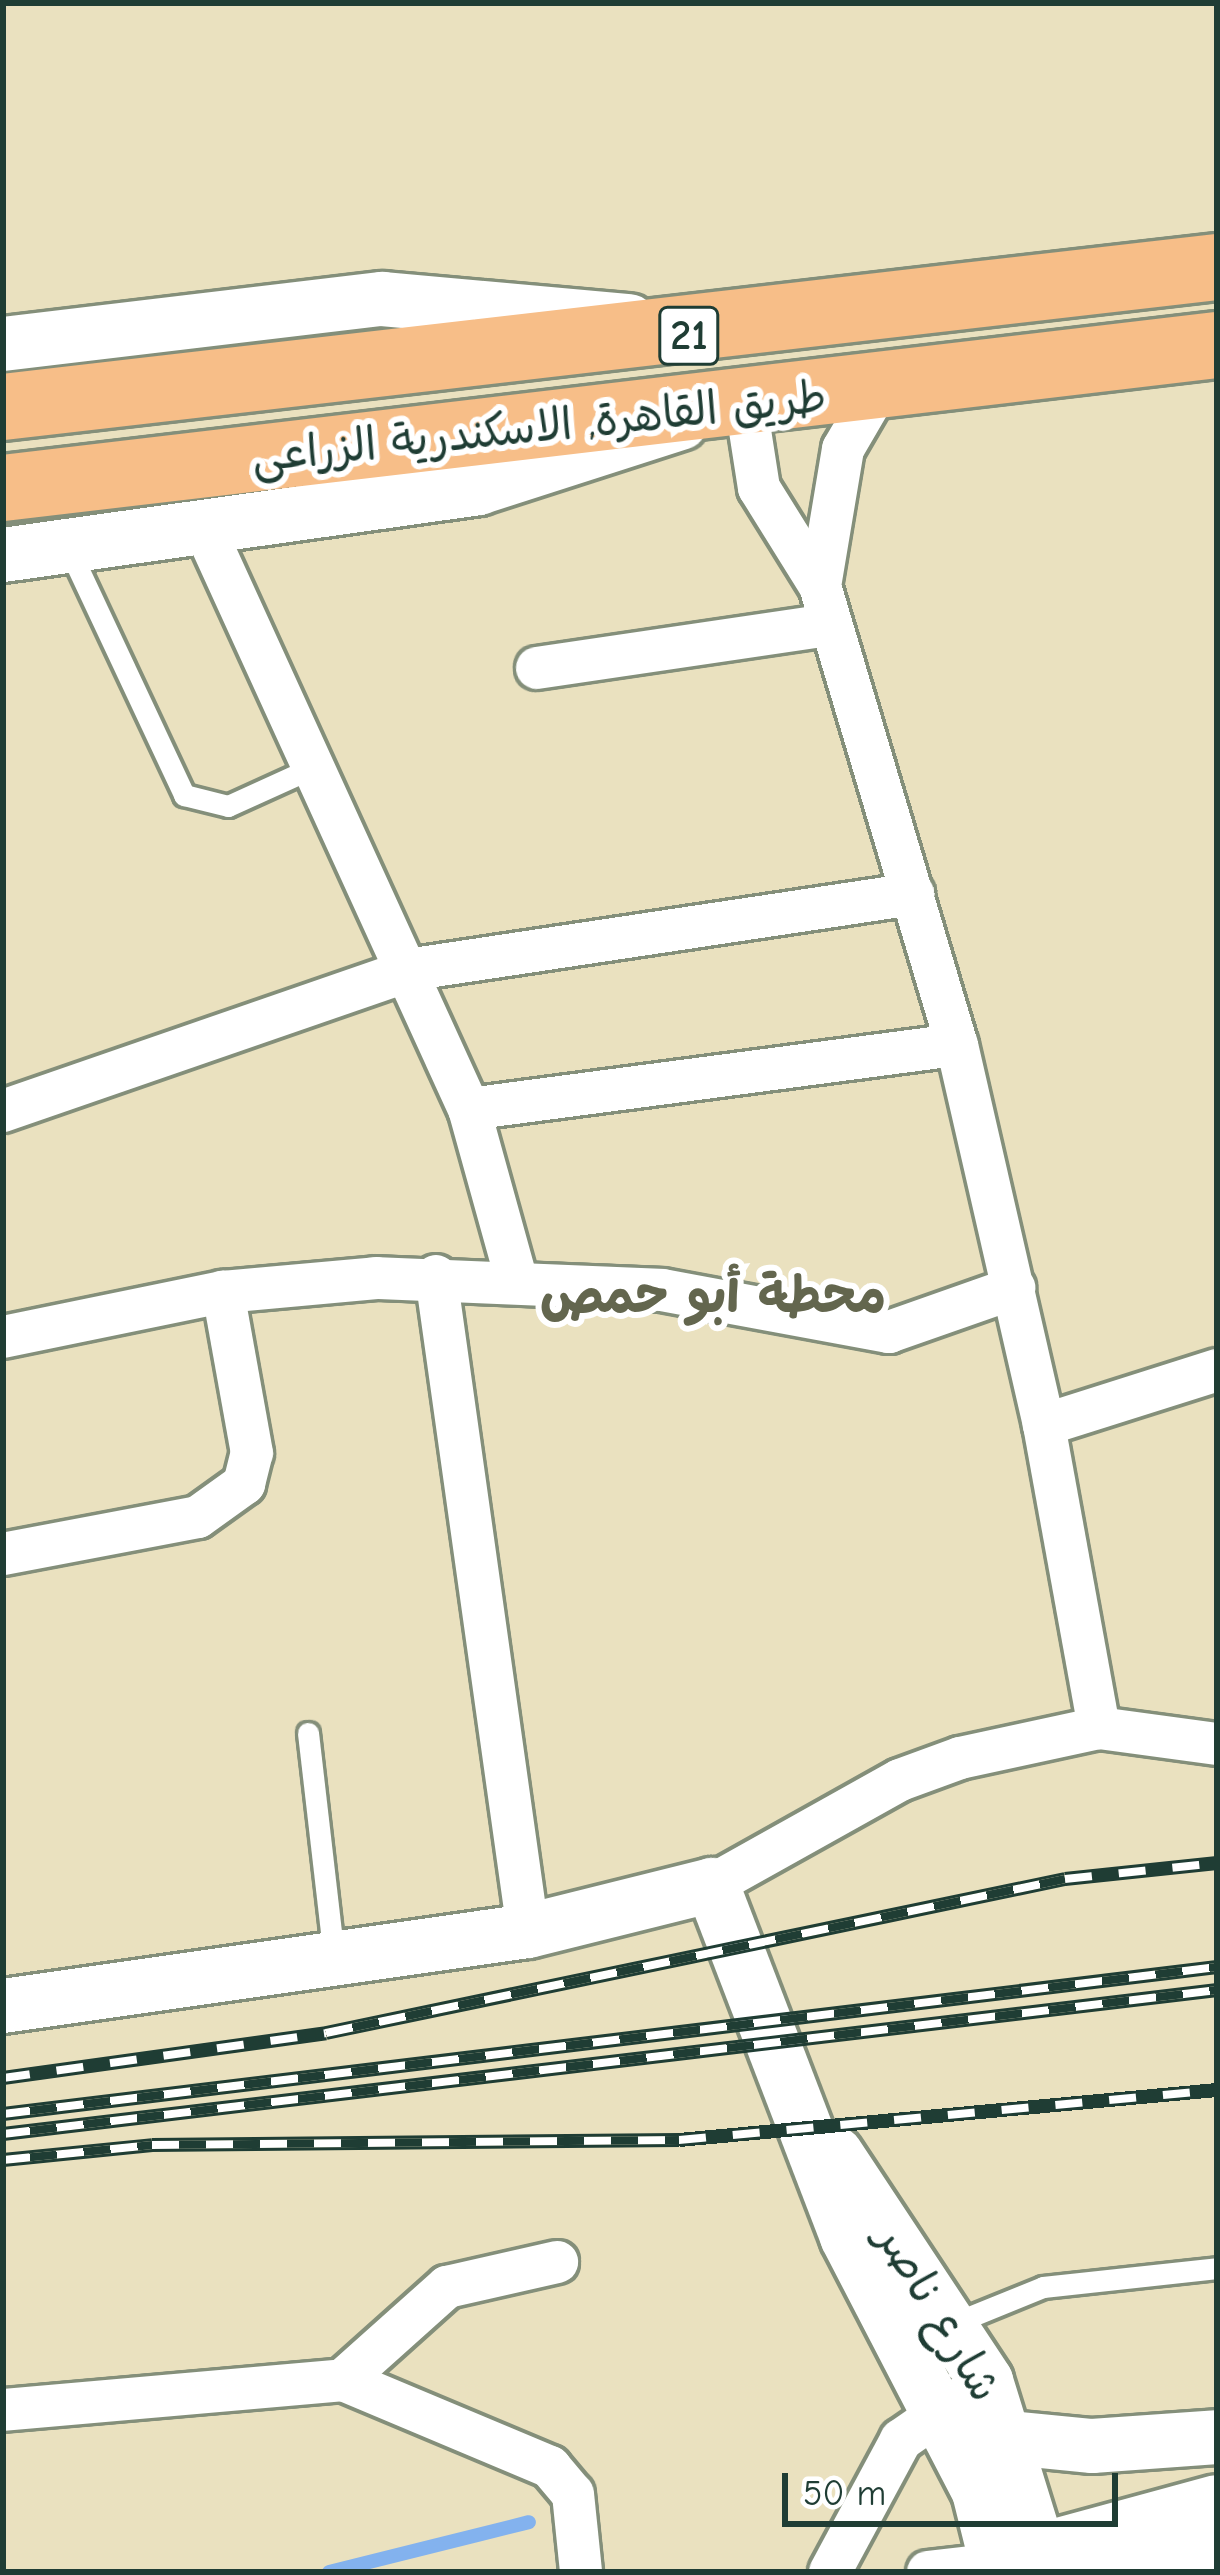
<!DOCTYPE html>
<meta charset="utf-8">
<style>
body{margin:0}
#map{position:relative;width:1220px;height:2575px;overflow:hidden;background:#eae1bf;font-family:"Comic Neue","Playpen Sans Arabic",sans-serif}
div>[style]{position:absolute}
.stream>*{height:14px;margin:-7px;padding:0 7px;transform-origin:7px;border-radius:7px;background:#83b2ee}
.roads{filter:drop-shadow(3px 0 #848f7a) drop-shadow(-3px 0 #848f7a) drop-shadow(0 3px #848f7a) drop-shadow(0 -3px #848f7a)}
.service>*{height:21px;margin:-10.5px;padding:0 10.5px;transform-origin:10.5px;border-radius:10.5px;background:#fff}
.minor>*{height:42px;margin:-21px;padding:0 21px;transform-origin:21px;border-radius:21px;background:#fff}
.tertiary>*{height:54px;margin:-27px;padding:0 27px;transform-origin:27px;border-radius:27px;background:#fff}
.trunk>*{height:66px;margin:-33px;padding:0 33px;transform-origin:33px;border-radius:33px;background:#f7be88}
.rail>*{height:14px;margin-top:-7px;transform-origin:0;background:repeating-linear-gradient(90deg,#fff 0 27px,#1f3d34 0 54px);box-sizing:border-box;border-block:3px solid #1f3d34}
span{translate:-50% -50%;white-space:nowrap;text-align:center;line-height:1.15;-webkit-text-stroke:12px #fff;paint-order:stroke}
.shield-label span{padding:3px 9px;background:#fff;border:3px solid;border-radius:9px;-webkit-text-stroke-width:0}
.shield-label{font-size:42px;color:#1f3d34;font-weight:700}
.street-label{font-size:45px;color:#1f3d34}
.quarter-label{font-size:51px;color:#63664e;font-weight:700}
.frame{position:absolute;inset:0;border:6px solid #1f3d34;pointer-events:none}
.scale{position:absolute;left:782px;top:2473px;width:336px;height:54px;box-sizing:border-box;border:6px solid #1f3d34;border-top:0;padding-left:15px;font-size:36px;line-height:42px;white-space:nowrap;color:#1f3d34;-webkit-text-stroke:9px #fff;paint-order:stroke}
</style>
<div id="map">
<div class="stream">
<i style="left:329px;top:2572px;width:206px;rotate:-14deg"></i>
</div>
<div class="roads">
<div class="service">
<i style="left:68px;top:547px;width:274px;rotate:64.9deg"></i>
<i style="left:184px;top:795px;width:45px;rotate:14deg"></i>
<i style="left:228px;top:806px;width:97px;rotate:-24.4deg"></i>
<i style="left:308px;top:1733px;width:226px;rotate:83.4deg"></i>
<i style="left:952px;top:2324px;width:98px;rotate:-22.1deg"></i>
<i style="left:1043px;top:2287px;width:175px;rotate:-6.2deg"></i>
</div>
<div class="minor">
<i style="left:878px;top:389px;width:69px;rotate:120.3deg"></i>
<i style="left:843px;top:449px;width:139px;rotate:99.5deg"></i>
<i style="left:820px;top:586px;width:479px;rotate:73.4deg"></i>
<i style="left:957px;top:1045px;width:390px;rotate:77.1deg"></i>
<i style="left:1044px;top:1425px;width:308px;rotate:79.7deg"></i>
<i style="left:746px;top:405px;width:84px;rotate:81.1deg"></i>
<i style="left:759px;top:488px;width:115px;rotate:58.1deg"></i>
<i style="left:205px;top:530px;width:636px;rotate:65.49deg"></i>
<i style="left:537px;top:668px;width:294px;rotate:-8.4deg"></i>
<i style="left:3px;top:1111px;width:435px;rotate:-19.1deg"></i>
<i style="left:414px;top:969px;width:505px;rotate:-8.55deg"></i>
<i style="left:436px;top:1276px;width:661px;rotate:82deg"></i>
<i style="left:516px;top:1278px;width:175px;rotate:-105.5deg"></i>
<i style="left:469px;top:1109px;width:492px;rotate:-7.5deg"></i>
<i style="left:3px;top:1337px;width:225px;rotate:-11.6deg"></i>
<i style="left:223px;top:1292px;width:154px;rotate:-5.2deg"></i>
<i style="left:376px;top:1278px;width:286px;rotate:2.4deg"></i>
<i style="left:662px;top:1290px;width:231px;rotate:10.5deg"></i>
<i style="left:889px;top:1332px;width:133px;rotate:-19.4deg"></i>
<i style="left:1044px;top:1425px;width:182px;rotate:-17.6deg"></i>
<i style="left:3px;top:1554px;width:198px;rotate:-10.7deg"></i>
<i style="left:198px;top:1517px;width:57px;rotate:-35.7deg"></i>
<i style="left:244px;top:1484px;width:32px;rotate:-76deg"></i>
<i style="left:252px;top:1453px;width:164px;rotate:-100.2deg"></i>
<i style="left:712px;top:1885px;width:215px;rotate:-29.2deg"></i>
<i style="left:900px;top:1780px;width:64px;rotate:-20.1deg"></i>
<i style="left:960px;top:1758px;width:142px;rotate:-12.2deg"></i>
<i style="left:1099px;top:1728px;width:119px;rotate:7.7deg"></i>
<i style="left:343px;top:2380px;width:140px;rotate:-41.8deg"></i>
<i style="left:447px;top:2287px;width:113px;rotate:-12.8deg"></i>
<i style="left:3px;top:2410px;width:341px;rotate:-5deg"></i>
<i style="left:343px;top:2380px;width:225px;rotate:22.8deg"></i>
<i style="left:550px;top:2467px;width:35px;rotate:50deg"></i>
<i style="left:573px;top:2494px;width:78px;rotate:84.1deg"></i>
<i style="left:1063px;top:2559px;width:154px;rotate:-3deg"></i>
<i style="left:830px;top:2572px;width:150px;rotate:-61.7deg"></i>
<i style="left:901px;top:2440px;width:103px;rotate:-34.8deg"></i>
<i style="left:928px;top:2572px;width:70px;rotate:-6.5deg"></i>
</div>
<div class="tertiary">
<i style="left:3px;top:344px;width:382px;rotate:-6.8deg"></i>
<i style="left:382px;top:299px;width:248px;rotate:5.1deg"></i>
<i style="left:3px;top:555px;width:480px;rotate:-8deg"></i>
<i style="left:478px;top:488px;width:213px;rotate:-17.8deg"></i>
<i style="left:3px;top:2006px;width:530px;rotate:-8.13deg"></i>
<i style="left:528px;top:1931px;width:190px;rotate:-14deg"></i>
<i style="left:712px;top:1885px;width:377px;rotate:69deg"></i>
<i style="left:847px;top:2237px;width:287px;rotate:62.6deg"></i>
<i style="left:979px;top:2492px;width:82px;rotate:76deg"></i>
<i style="left:836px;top:2154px;width:272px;rotate:56.5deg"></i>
<i style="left:986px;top:2381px;width:200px;rotate:72.8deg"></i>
<i style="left:980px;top:2435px;width:113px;rotate:5.6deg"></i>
<i style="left:1092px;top:2446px;width:125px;rotate:-4.1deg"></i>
<i style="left:1011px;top:2558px;width:213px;rotate:-15.2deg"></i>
</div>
<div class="trunk">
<i style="left:3px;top:407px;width:1222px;rotate:-6.58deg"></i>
<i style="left:3px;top:488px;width:1222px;rotate:-6.72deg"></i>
</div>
</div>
<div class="rail">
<i style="left:3px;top:2078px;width:326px;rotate:-7.9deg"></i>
<i style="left:326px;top:2033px;width:755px;rotate:-11.77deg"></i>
<i style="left:1065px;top:1879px;width:153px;rotate:-6deg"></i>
<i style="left:3px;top:2114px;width:1223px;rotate:-6.9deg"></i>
<i style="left:3px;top:2134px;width:1223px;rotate:-6.76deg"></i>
<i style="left:3px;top:2160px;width:150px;rotate:-5.7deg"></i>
<i style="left:152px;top:2145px;width:527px;rotate:-0.54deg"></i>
<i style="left:679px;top:2140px;width:540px;rotate:-5.31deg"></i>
</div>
<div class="shield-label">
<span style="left:689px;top:336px">21</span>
</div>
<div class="street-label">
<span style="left:539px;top:427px;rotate:-6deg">طريق القاهرة, الاسكندرية الزراعى</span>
<span style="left:938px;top:2313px;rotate:59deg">شارع ناصر</span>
</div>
<div class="quarter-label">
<span style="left:713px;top:1296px">محطة أبو حمص</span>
</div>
<div class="frame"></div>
<div class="scale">50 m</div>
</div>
